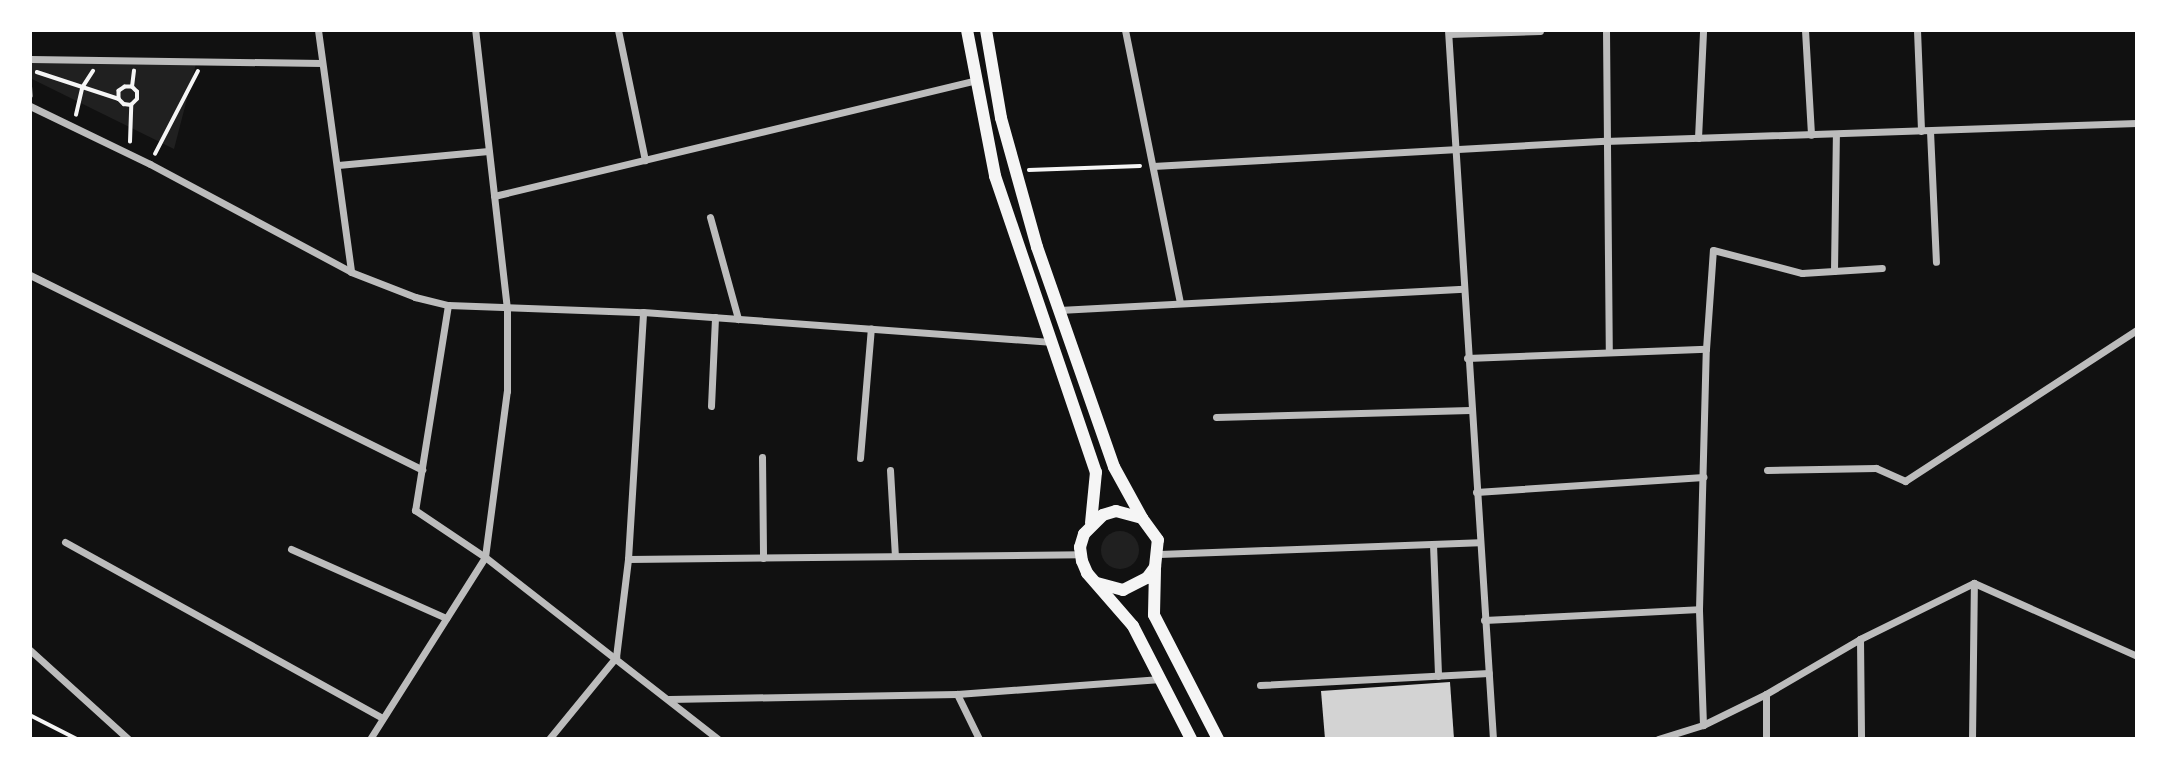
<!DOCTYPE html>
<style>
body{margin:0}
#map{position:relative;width:2167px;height:769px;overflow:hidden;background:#111;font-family:Merriweather,serif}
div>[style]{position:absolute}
.green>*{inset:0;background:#202020}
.round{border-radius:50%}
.building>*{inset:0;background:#d3d3d3}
.path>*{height:3.5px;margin:-1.75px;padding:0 1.75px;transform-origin:1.75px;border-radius:1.75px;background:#f5f5f5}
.minor>*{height:7px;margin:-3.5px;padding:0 3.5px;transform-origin:3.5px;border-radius:3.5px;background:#bcbcbc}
.secondary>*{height:12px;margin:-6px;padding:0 6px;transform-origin:6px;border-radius:6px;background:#f5f5f5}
span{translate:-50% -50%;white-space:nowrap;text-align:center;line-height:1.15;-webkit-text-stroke:5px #fff;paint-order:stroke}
.frame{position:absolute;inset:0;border:32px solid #fff;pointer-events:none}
</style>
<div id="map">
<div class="green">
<i style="clip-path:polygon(30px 59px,197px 60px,174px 149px,30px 78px)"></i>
<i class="round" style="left:1101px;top:531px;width:38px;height:38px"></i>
</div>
<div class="building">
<i style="clip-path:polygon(1450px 682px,1454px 739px,1325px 739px,1321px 691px)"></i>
</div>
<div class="path">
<i style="left:37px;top:72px;width:86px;rotate:18.2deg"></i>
<i style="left:30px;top:77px;width:19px;rotate:87deg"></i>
<i style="left:132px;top:87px;width:16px;rotate:-83deg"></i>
<i style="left:76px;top:115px;width:28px;rotate:-77deg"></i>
<i style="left:82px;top:88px;width:20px;rotate:-57deg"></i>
<i style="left:130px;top:142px;width:37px;rotate:-88deg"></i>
<i style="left:131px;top:105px;width:8px;rotate:-45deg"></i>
<i style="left:137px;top:99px;width:7px;rotate:-90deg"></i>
<i style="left:137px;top:92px;width:7px;rotate:-135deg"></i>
<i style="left:132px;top:87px;width:7px;rotate:180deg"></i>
<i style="left:125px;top:87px;width:7px;rotate:146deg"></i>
<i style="left:119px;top:91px;width:8px;rotate:90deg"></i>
<i style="left:119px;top:99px;width:7px;rotate:45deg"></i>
<i style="left:124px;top:104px;width:7px;rotate:8deg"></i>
<i style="left:155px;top:154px;width:93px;rotate:-62.6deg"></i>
<i style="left:1029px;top:170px;width:111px;rotate:-2.1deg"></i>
<i style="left:30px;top:715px;width:53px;rotate:27.1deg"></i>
</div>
<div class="minor">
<i style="left:318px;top:30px;width:244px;rotate:82.2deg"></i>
<i style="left:618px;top:30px;width:133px;rotate:78.3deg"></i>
<i style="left:1125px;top:30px;width:278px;rotate:78.6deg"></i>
<i style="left:1448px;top:30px;width:710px;rotate:86.37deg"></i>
<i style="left:1606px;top:30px;width:322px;rotate:89.5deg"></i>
<i style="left:1805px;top:30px;width:105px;rotate:86.7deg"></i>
<i style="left:1917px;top:30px;width:101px;rotate:87.7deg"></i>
<i style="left:1449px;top:34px;width:91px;rotate:-1.9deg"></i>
<i style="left:30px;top:59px;width:292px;rotate:0.8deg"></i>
<i style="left:30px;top:106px;width:133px;rotate:25.8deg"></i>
<i style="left:150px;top:164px;width:228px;rotate:28.2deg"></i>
<i style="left:351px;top:272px;width:69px;rotate:21.3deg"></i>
<i style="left:415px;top:297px;width:34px;rotate:14deg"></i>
<i style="left:448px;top:305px;width:195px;rotate:2.1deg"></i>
<i style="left:643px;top:312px;width:408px;rotate:4.2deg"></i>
<i style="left:1930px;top:131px;width:131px;rotate:87.4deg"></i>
<i style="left:1698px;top:138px;width:108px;rotate:-87.3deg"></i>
<i style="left:338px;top:165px;width:151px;rotate:-5.3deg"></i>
<i style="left:1153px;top:166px;width:453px;rotate:-3.2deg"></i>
<i style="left:1605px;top:141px;width:532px;rotate:-1.94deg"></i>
<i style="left:494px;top:196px;width:494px;rotate:-13.5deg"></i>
<i style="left:710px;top:217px;width:106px;rotate:74.6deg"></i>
<i style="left:1834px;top:271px;width:137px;rotate:-89.2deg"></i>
<i style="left:30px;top:275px;width:438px;rotate:26.4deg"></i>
<i style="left:448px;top:305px;width:208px;rotate:99.1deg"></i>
<i style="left:415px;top:510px;width:84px;rotate:33.9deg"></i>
<i style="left:485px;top:557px;width:296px;rotate:38deg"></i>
<i style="left:1059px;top:310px;width:405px;rotate:-3deg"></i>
<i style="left:1467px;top:358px;width:239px;rotate:-2.2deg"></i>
<i style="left:711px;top:406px;width:89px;rotate:-87.4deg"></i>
<i style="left:1216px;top:417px;width:254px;rotate:-1.6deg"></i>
<i style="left:762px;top:457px;width:101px;rotate:89.4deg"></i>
<i style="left:860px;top:458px;width:130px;rotate:-85.2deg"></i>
<i style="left:890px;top:470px;width:86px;rotate:86.7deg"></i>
<i style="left:1767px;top:470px;width:109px;rotate:-1.1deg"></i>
<i style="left:1876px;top:468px;width:32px;rotate:24deg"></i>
<i style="left:1905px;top:481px;width:277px;rotate:-33.1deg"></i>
<i style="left:1476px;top:492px;width:228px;rotate:-3.8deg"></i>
<i style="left:65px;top:542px;width:363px;rotate:29deg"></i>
<i style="left:1433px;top:544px;width:132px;rotate:87.8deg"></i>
<i style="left:291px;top:549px;width:170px;rotate:24deg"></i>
<i style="left:1159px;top:554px;width:320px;rotate:-2.1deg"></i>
<i style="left:628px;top:559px;width:453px;rotate:-0.6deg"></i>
<i style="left:1974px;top:583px;width:179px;rotate:24.1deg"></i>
<i style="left:1484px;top:620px;width:215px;rotate:-2.9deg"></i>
<i style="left:1860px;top:639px;width:100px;rotate:89.4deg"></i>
<i style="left:30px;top:650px;width:132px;rotate:42.2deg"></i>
<i style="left:1260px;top:685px;width:229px;rotate:-3deg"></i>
<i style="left:957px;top:694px;width:50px;rotate:63.9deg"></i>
<i style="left:669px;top:699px;width:288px;rotate:-1deg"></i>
<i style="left:957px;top:694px;width:204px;rotate:-4.2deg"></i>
<i style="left:1703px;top:725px;width:116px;rotate:-92deg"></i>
<i style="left:1699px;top:609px;width:260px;rotate:-88.5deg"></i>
<i style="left:1706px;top:349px;width:99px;rotate:-86deg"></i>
<i style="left:1713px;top:250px;width:92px;rotate:14.5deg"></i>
<i style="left:1802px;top:273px;width:80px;rotate:-3.6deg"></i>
<i style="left:370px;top:739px;width:215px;rotate:-57.7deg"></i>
<i style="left:485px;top:557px;width:167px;rotate:-82.5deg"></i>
<i style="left:507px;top:391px;width:82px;rotate:-90deg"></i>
<i style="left:507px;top:309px;width:281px;rotate:-96.5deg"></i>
<i style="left:549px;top:739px;width:106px;rotate:-50.7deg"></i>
<i style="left:616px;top:657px;width:99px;rotate:-83deg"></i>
<i style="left:628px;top:559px;width:247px;rotate:-86.5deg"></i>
<i style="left:1658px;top:739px;width:47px;rotate:-17.3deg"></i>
<i style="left:1703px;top:725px;width:70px;rotate:-26.2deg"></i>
<i style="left:1766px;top:694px;width:109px;rotate:-30.3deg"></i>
<i style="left:1860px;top:639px;width:127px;rotate:-26.2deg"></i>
<i style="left:1766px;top:739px;width:45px;rotate:-90deg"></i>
<i style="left:1972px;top:739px;width:156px;rotate:-89.3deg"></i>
</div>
<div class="secondary">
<i style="left:967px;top:30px;width:149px;rotate:79.1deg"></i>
<i style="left:995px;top:176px;width:313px;rotate:71.2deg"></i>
<i style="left:1096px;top:472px;width:51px;rotate:95.6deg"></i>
<i style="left:986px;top:30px;width:89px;rotate:80.3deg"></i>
<i style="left:1001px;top:118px;width:134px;rotate:74.4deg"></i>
<i style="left:1037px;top:247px;width:233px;rotate:70.7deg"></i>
<i style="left:1114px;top:467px;width:58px;rotate:61.2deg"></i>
<i style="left:1155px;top:570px;width:45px;rotate:91.3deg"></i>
<i style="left:1154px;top:615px;width:140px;rotate:62.7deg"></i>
<i style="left:1097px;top:583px;width:27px;rotate:15deg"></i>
<i style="left:1123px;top:590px;width:27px;rotate:-27deg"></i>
<i style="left:1147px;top:578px;width:14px;rotate:-54deg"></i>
<i style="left:1155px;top:567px;width:27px;rotate:-84deg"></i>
<i style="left:1158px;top:540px;width:27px;rotate:-126deg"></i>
<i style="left:1142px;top:518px;width:27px;rotate:-165deg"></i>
<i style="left:1116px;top:511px;width:14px;rotate:163deg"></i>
<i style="left:1103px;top:515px;width:27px;rotate:135deg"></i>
<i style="left:1084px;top:534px;width:14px;rotate:107deg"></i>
<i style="left:1080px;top:547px;width:14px;rotate:82deg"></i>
<i style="left:1082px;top:561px;width:13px;rotate:67deg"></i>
<i style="left:1087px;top:573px;width:70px;rotate:49deg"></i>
<i style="left:1133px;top:626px;width:127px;rotate:62.8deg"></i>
</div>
<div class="frame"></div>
</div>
